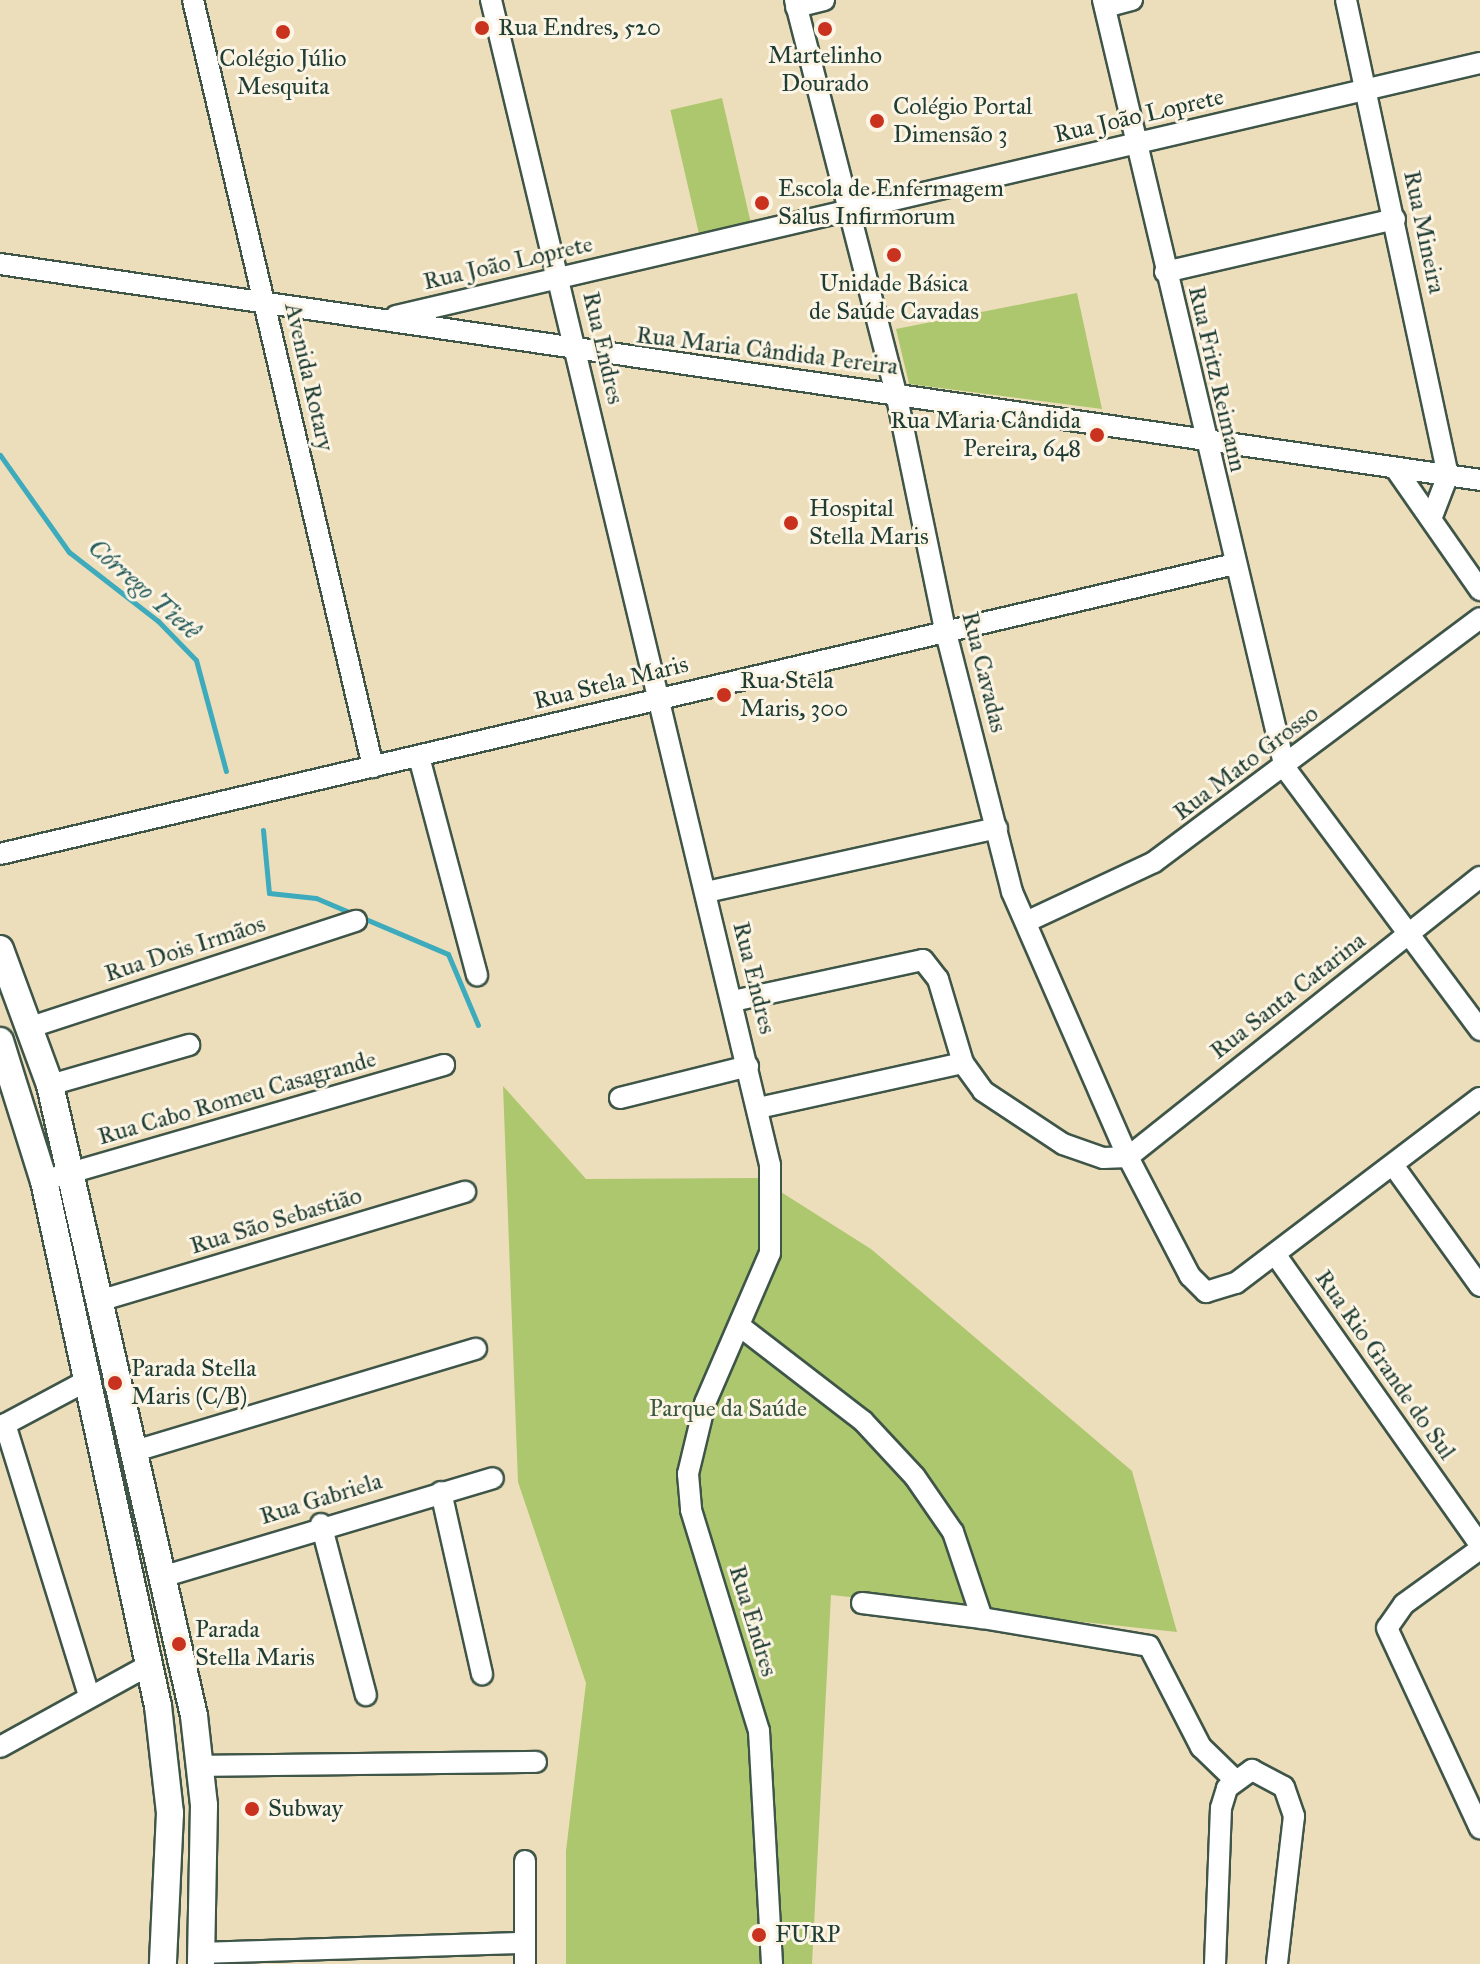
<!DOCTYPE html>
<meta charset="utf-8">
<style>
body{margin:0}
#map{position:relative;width:1480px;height:1964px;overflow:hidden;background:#eddebb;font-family:"IM FELL Great Primer",serif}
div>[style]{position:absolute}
.green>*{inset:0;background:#acc76e;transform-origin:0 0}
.stream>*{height:5px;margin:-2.5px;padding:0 2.5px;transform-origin:2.5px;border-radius:2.5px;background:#3eabbd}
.roads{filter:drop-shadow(2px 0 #3e5548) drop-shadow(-2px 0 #3e5548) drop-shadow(0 2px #3e5548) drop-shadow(0 -2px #3e5548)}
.minor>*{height:20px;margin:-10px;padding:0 10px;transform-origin:10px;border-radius:10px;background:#fff}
.major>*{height:26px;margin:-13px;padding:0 13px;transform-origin:13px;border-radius:13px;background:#fff}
.dots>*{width:22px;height:22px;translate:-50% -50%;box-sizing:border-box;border:4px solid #fcf5e5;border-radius:50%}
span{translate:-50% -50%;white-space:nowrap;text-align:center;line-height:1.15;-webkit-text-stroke:6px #fcf5e5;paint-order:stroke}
.poi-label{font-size:24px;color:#1f3d34}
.left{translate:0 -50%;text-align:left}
.right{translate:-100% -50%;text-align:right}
.street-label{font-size:24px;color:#1f3d34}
.park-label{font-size:24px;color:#3b5940}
.water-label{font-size:26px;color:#285e5d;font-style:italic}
</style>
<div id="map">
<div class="green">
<i style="left:722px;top:98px;width:133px;height:53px;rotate:77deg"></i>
<i style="clip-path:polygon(1077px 293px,1102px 409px,909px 384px,896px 329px)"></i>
<i style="clip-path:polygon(503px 1086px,586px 1179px,759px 1178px,871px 1249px,1132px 1471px,1177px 1632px,831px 1595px,812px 1964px,566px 1964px,566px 1851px,586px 1683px,518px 1482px)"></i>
</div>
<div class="stream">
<i style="left:0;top:455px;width:119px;rotate:54.6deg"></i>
<i style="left:69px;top:552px;width:113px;rotate:37.8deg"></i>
<i style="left:158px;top:621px;width:54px;rotate:45.7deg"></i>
<i style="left:196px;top:660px;width:115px;rotate:74.9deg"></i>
<i style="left:263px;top:830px;width:63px;rotate:84.6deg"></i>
<i style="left:269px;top:893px;width:47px;rotate:6.1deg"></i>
<i style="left:316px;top:898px;width:143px;rotate:23deg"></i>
<i style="left:448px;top:954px;width:77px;rotate:67.1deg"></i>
</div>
<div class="roads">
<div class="minor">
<i style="left:193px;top:0;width:788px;rotate:76.79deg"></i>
<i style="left:491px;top:0;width:1198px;rotate:76.53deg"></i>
<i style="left:770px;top:1165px;width:88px;rotate:90deg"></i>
<i style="left:770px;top:1253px;width:163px;rotate:113.4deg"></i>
<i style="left:705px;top:1403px;width:73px;rotate:103.5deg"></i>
<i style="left:688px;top:1474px;width:36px;rotate:85deg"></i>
<i style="left:691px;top:1510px;width:231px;rotate:72.9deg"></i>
<i style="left:759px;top:1731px;width:233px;rotate:86.8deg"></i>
<i style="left:795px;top:0;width:406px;rotate:75.6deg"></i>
<i style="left:896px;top:393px;width:241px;rotate:78.3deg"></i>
<i style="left:945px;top:629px;width:271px;rotate:75.7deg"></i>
<i style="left:1012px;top:892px;width:289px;rotate:66.4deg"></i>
<i style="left:1128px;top:1157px;width:134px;rotate:62.5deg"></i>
<i style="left:1190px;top:1276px;width:23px;rotate:45deg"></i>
<i style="left:1206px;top:1292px;width:31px;rotate:-17deg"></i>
<i style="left:1236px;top:1283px;width:306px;rotate:-37.2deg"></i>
<i style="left:1103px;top:0;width:789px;rotate:76.67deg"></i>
<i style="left:1285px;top:768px;width:327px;rotate:53.3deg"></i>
<i style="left:1346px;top:0;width:486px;rotate:77.9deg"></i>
<i style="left:1448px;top:475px;width:47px;rotate:111.1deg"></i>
<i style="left:796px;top:7px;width:29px;rotate:-14deg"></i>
<i style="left:1105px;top:7px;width:28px;rotate:-15deg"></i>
<i style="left:0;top:264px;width:1496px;rotate:8.3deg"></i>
<i style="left:1165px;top:272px;width:236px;rotate:-13deg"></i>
<i style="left:396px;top:316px;width:1113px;rotate:-13.14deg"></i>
<i style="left:1395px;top:468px;width:149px;rotate:55.1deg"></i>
<i style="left:419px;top:757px;width:226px;rotate:75.1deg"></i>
<i style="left:0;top:854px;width:1268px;rotate:-13.22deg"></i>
<i style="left:706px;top:892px;width:298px;rotate:-12.4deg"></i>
<i style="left:1026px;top:922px;width:141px;rotate:-25.1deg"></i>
<i style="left:1154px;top:862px;width:407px;rotate:-36.8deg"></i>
<i style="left:733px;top:1001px;width:194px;rotate:-12.2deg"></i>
<i style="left:923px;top:960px;width:24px;rotate:52deg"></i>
<i style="left:938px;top:979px;width:88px;rotate:73.4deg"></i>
<i style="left:963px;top:1063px;width:34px;rotate:54deg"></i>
<i style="left:983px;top:1091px;width:96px;rotate:33.5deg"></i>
<i style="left:1063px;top:1144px;width:42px;rotate:19.3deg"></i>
<i style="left:1103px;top:1158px;width:25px;rotate:-2deg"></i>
<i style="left:1128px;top:1157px;width:450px;rotate:-38.5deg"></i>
<i style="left:31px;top:1027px;width:342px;rotate:-18.1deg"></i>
<i style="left:50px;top:1085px;width:145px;rotate:-16.1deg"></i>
<i style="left:620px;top:1098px;width:132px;rotate:-14deg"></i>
<i style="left:758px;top:1108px;width:210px;rotate:-12.4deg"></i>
<i style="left:1393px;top:1165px;width:149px;rotate:54.3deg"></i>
<i style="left:56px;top:1177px;width:404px;rotate:-16.1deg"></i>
<i style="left:1275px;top:1254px;width:356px;rotate:54.8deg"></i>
<i style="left:102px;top:1300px;width:379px;rotate:-16.6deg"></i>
<i style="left:741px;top:1327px;width:154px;rotate:37.6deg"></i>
<i style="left:863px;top:1421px;width:76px;rotate:47.1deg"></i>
<i style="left:915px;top:1477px;width:67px;rotate:55.4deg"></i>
<i style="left:953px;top:1532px;width:91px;rotate:71.4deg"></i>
<i style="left:982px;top:1618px;width:169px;rotate:9.5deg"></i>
<i style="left:1149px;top:1646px;width:114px;rotate:62.8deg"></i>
<i style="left:1201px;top:1747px;width:46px;rotate:44.1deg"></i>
<i style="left:5px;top:1424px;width:281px;rotate:72.8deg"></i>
<i style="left:0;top:1427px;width:98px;rotate:-28.1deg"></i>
<i style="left:135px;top:1451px;width:356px;rotate:-16.7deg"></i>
<i style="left:441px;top:1492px;width:187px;rotate:77.3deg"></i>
<i style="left:321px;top:1524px;width:177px;rotate:75.3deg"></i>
<i style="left:1480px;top:1549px;width:94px;rotate:144.1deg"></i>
<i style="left:1404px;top:1604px;width:29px;rotate:125deg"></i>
<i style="left:1387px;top:1628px;width:221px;rotate:65.1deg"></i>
<i style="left:165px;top:1576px;width:342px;rotate:-16.6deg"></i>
<i style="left:862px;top:1603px;width:121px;rotate:7.1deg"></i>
<i style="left:0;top:1747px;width:170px;rotate:-28.8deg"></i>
<i style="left:201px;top:1766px;width:335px;rotate:-0.7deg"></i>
<i style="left:525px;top:1861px;width:103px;rotate:90deg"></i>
<i style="left:201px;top:1953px;width:324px;rotate:-1.8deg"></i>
<i style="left:1215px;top:1964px;width:156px;rotate:-87.8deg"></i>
<i style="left:1221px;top:1808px;width:21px;rotate:-73deg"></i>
<i style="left:1227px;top:1788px;width:31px;rotate:-36deg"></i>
<i style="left:1252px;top:1770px;width:36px;rotate:28deg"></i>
<i style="left:1284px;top:1787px;width:31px;rotate:71deg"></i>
<i style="left:1294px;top:1816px;width:149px;rotate:96.6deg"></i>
</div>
<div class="major">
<i style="left:0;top:949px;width:145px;rotate:69.8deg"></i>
<i style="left:50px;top:1085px;width:647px;rotate:77.14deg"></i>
<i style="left:194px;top:1716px;width:90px;rotate:83.6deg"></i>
<i style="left:204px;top:1805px;width:159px;rotate:91.1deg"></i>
<i style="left:0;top:1041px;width:147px;rotate:72.6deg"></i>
<i style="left:44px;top:1181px;width:537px;rotate:77.75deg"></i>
<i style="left:158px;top:1706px;width:108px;rotate:83.6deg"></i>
<i style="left:170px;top:1813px;width:151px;rotate:92.7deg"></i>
</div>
</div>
<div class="dots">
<i style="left:482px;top:28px;background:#c8321e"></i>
<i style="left:825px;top:29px;background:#c8321e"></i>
<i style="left:283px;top:32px;background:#c8321e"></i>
<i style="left:877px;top:121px;background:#c8321e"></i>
<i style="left:762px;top:203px;background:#c8321e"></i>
<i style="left:894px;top:255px;background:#c8321e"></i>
<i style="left:1097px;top:435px;background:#c8321e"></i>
<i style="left:791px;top:523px;background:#c8321e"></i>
<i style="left:724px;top:695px;background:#c8321e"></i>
<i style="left:115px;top:1383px;background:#c8321e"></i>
<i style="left:179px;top:1644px;background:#c8321e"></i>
<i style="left:252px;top:1809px;background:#c8321e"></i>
<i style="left:759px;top:1935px;background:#c8321e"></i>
</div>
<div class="poi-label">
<span class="left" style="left:498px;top:28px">Rua Endres, 520</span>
<span style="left:825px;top:70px">Martelinho<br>Dourado</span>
<span style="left:283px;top:73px">Colégio Júlio<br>Mesquita</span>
<span class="left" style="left:893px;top:121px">Colégio Portal<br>Dimensão 3</span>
<span class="left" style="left:778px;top:203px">Escola de Enfermagem<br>Salus Infirmorum</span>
<span style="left:894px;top:298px">Unidade Básica<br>de Saúde Cavadas</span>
<span class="right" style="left:1081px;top:435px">Rua Maria Cândida<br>Pereira, 648</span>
<span class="left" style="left:809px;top:523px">Hospital<br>Stella Maris</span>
<span class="left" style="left:740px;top:695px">Rua Stela<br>Maris, 300</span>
<span class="left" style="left:131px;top:1383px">Parada Stella<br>Maris (C/B)</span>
<span class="left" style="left:195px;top:1644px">Parada<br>Stella Maris</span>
<span class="left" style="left:268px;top:1809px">Subway</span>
<span class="left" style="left:775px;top:1935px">FURP</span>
</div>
<div class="street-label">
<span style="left:1139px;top:116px;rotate:-13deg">Rua João Loprete</span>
<span style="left:1424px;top:232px;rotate:78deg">Rua Mineira</span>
<span style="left:508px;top:263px;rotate:-13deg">Rua João Loprete</span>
<span style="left:603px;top:348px;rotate:77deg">Rua Endres</span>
<span style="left:767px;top:351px;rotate:7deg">Rua Maria Cândida Pereira</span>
<span style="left:309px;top:377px;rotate:77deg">Avenida Rotary</span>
<span style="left:1217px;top:379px;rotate:77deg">Rua Fritz Reimann</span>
<span style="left:984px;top:672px;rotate:76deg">Rua Cavadas</span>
<span style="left:611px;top:683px;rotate:-14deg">Rua Stela Maris</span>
<span style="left:1246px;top:763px;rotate:-37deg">Rua Mato Grosso</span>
<span style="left:185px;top:949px;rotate:-18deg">Rua Dois Irmãos</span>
<span style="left:754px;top:978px;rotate:76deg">Rua Endres</span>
<span style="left:1288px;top:996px;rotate:-38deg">Rua Santa Catarina</span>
<span style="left:237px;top:1098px;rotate:-16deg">Rua Cabo Romeu Casagrande</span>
<span style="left:276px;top:1221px;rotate:-17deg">Rua São Sebastião</span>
<span style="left:1385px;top:1365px;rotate:55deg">Rua Rio Grande do Sul</span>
<span style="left:321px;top:1499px;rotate:-17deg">Rua Gabriela</span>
<span style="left:753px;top:1621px;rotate:73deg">Rua Endres</span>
</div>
<div class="park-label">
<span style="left:728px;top:1409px">Parque da Saúde</span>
</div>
<div class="water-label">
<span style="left:144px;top:589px;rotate:41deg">Córrego Tietê</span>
</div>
</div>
